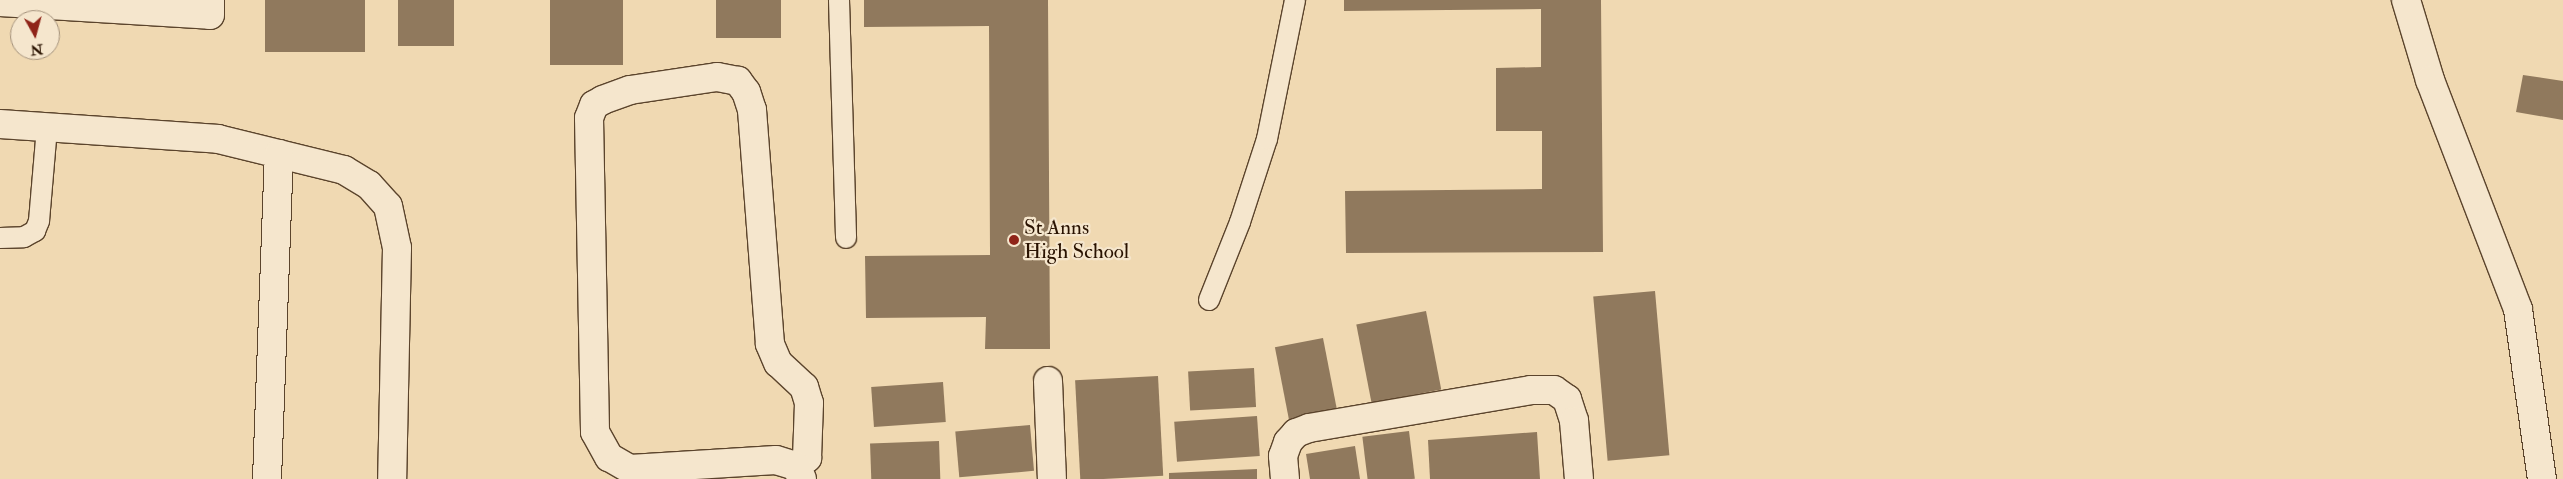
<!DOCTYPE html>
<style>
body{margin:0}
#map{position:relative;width:2563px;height:479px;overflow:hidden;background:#f0d9b2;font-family:"IM FELL Double Pica",serif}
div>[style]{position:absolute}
.building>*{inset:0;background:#90795d;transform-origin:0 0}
.roads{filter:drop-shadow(1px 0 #5b442c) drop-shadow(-1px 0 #5b442c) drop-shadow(0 1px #5b442c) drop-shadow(0 -1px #5b442c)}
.lane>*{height:20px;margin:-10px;padding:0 10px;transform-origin:10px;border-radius:10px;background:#f5e6cd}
.street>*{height:28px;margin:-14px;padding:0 14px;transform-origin:14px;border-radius:14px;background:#f5e6cd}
.dots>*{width:14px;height:14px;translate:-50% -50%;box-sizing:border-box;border:2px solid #f5e6cd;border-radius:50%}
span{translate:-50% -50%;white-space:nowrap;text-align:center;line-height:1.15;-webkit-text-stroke:4.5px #f5e6cd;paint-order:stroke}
.poi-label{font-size:21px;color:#291200}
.left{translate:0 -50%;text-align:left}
.north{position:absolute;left:10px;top:10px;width:50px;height:50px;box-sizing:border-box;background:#f5e6cd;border:1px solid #a3917b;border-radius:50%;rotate:173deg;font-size:14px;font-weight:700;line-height:20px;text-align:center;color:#291200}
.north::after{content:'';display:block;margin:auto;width:18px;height:22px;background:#8f2418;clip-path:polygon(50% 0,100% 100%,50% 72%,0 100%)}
</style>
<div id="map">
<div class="building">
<i style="left:265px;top:0;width:100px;height:52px"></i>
<i style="left:398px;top:0;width:56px;height:46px"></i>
<i style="left:550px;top:0;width:73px;height:65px"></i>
<i style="left:716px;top:0;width:65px;height:38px"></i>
<i style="clip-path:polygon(864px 0,1048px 0,1050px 349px,985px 349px,986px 317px,866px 318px,865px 256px,990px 255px,989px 26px,864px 27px)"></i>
<i style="clip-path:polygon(1344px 0,1601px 0,1603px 252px,1346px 253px,1345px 191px,1542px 189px,1542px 131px,1496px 131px,1496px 68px,1541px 67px,1541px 9px,1344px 11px)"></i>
<i style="clip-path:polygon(2523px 75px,2563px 81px,2563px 120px,2516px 112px)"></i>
<i style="left:1655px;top:291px;width:165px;height:62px;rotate:85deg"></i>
<i style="left:1426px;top:311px;width:80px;height:71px;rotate:79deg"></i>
<i style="left:1323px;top:338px;width:75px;height:49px;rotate:79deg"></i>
<i style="left:1254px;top:368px;width:39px;height:66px;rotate:87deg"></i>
<i style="left:1158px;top:376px;width:100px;height:83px;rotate:87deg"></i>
<i style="left:943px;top:382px;width:40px;height:72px;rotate:86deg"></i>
<i style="left:1257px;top:416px;width:40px;height:83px;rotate:86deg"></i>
<i style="left:1030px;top:425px;width:46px;height:75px;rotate:85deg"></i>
<i style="left:1409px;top:431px;width:48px;height:47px;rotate:83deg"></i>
<i style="clip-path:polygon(1537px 432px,1540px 479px,1430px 479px,1428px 440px)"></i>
<i style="left:939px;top:441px;width:38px;height:69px;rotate:88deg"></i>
<i style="clip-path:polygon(1355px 446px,1360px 479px,1310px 479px,1306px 454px)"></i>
<i style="clip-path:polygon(1257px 469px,1257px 479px,1169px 479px,1169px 473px)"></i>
</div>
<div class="roads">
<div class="lane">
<i style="left:839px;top:0;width:238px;rotate:88.3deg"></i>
<i style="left:0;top:238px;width:24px;rotate:-2deg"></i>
<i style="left:24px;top:237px;width:13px;rotate:-29deg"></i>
<i style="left:35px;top:231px;width:11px;rotate:-68deg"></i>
<i style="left:39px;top:221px;width:94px;rotate:-85.1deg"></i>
<i style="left:1209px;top:300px;width:84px;rotate:-68.3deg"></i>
<i style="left:1240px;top:222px;width:87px;rotate:-72deg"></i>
<i style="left:1267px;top:139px;width:142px;rotate:-78.6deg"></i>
</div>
<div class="street">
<i style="left:2406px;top:0;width:84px;rotate:73.3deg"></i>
<i style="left:2430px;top:80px;width:245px;rotate:69deg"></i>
<i style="left:2518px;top:309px;width:172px;rotate:82deg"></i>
<i style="left:0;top:2px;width:210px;rotate:3.5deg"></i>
<i style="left:210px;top:15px;width:15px;rotate:-90deg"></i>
<i style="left:0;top:124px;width:219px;rotate:3.9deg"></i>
<i style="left:218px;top:139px;width:130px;rotate:13.8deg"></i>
<i style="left:344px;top:170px;width:29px;rotate:31deg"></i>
<i style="left:369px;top:185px;width:28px;rotate:48deg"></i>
<i style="left:388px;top:206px;width:43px;rotate:77.9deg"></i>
<i style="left:397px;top:248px;width:231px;rotate:91.2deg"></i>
<i style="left:1048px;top:381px;width:98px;rotate:87.7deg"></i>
<i style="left:796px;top:466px;width:14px;rotate:-36deg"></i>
<i style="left:807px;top:458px;width:55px;rotate:-87.9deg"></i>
<i style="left:809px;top:403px;width:17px;rotate:-107deg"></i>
<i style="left:804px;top:387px;width:35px;rotate:-137deg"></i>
<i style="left:778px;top:363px;width:21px;rotate:-113deg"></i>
<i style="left:770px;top:344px;width:235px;rotate:-94.4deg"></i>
<i style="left:752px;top:110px;width:19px;rotate:-108deg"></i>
<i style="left:746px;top:92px;width:14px;rotate:-126deg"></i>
<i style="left:738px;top:81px;width:21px;rotate:-169deg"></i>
<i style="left:717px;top:77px;width:88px;rotate:171.5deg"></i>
<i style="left:630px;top:90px;width:29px;rotate:160deg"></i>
<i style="left:603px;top:100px;width:10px;rotate:151deg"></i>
<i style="left:594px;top:105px;width:14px;rotate:111deg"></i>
<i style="left:589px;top:118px;width:314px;rotate:88.9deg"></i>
<i style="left:595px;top:432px;width:29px;rotate:61deg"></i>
<i style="left:609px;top:457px;width:24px;rotate:30deg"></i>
<i style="left:630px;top:469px;width:146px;rotate:-3.5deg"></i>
<i style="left:776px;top:460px;width:21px;rotate:17deg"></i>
<i style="left:796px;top:466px;width:14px;rotate:65deg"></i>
<i style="left:267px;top:479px;width:325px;rotate:-87.9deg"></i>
<i style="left:1285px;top:479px;width:23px;rotate:-95deg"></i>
<i style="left:1283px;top:456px;width:15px;rotate:-70deg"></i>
<i style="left:1288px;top:442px;width:12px;rotate:-48deg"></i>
<i style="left:1296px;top:433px;width:14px;rotate:-21deg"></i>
<i style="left:1309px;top:428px;width:225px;rotate:-9.7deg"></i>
<i style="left:1531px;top:390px;width:23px"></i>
<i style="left:1554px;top:390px;width:16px;rotate:35deg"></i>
<i style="left:1567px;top:399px;width:23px;rotate:72deg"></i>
<i style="left:1574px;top:421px;width:58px;rotate:85.1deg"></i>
</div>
</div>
<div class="dots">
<i style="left:1014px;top:240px;background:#8f2418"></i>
</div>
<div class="poi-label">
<span class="left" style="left:1024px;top:240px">St Anns<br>High School</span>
</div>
<div class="north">N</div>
</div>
